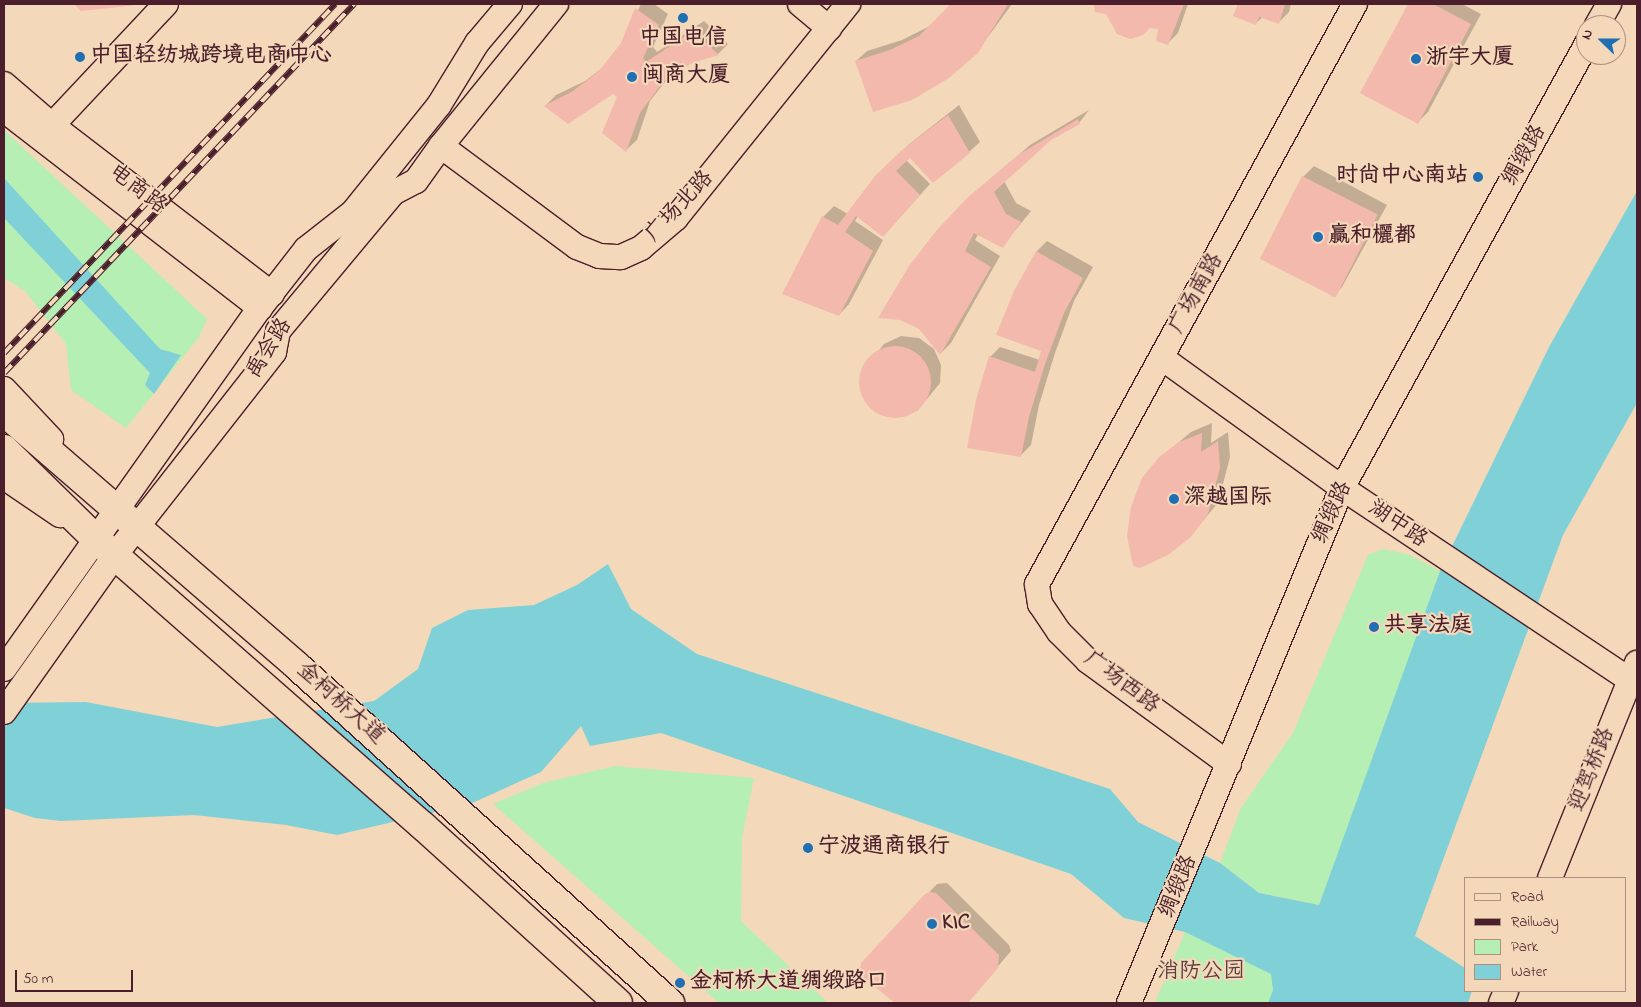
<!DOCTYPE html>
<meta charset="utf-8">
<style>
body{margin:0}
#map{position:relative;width:1641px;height:1007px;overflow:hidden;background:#f4d8ba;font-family:"Indie Flower","LXGW WenKai TC",sans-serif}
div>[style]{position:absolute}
.green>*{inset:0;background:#b5efb3}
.water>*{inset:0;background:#80d1d7}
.shadow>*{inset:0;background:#0003}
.building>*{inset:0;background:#f3b9ad;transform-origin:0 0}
.round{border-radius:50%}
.roads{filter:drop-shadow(1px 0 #4a1f2b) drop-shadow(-1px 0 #4a1f2b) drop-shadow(0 1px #4a1f2b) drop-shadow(0 -1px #4a1f2b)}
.minor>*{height:24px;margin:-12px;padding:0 12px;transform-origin:12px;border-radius:12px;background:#f4d8ba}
.major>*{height:28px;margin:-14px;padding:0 14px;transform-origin:14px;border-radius:14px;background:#f4d8ba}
.rail>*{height:5.5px;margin-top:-2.75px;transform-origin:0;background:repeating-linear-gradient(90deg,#f4d8ba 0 11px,#4a1f2b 0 22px);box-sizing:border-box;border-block:1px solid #4a1f2b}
.dots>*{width:14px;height:14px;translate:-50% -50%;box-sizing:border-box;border:2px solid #f4d8ba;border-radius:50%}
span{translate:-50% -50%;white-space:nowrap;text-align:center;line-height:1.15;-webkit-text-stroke:4.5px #f4d8ba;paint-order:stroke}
.poi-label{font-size:22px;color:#4a1f2b;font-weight:700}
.left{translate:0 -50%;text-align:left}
.right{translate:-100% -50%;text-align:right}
.street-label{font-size:22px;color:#4a1f2b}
.park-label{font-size:22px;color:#5a3e3f}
.frame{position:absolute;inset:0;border:5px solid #4a1f2b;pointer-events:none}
.legend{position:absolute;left:1464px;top:877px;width:162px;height:115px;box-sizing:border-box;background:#f4d8ba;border:1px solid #b08e81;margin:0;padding:6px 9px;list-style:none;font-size:15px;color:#4a1f2b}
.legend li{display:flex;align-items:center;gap:10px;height:25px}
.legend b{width:25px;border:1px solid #b08e81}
.north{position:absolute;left:1576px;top:15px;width:50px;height:50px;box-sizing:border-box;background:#f4d8ba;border:1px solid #b08e81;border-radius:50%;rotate:292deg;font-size:14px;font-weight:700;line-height:20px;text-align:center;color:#4a1f2b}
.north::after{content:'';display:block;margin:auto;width:18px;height:22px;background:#1f6fb2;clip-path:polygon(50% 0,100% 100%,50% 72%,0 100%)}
.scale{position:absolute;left:15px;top:970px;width:118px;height:22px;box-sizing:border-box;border:2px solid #4a1f2b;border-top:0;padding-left:6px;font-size:15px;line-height:18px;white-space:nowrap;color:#4a1f2b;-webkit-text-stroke:4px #f4d8ba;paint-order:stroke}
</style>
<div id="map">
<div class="green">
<i style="clip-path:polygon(4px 130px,207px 319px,199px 337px,126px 428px,71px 390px,66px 344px,25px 291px,4px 278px)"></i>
<i style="clip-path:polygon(1383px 549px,1410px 555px,1440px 571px,1405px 671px,1319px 905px,1259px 893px,1220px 863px,1241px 808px,1293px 733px,1368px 555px)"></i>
<i style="clip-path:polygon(615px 766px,754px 778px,742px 838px,741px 921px,828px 1003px,719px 1003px,493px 804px,543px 783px)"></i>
<i style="clip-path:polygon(1185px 932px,1272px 974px,1273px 990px,1268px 1003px,1155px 1003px)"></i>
</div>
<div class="water">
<i style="clip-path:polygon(4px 178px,160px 349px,181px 355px,154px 394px,145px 385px,150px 373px,4px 218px)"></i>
<i style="clip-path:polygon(1637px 191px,1637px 403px,1563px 535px,1415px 936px,1465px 968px,1465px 991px,1472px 991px,1468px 1003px,1268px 1003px,1273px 990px,1271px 974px,1185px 932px,1124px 918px,1071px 874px,661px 733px,590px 746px,581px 726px,541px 772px,470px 804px,337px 835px,286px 825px,194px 815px,61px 821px,35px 818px,4px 808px,4px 703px,86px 702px,217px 727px,374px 701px,418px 669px,432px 628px,468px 610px,534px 605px,577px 585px,608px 564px,631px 609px,697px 654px,1110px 789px,1138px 822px,1220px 863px,1259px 893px,1319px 905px,1440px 571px,1549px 347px)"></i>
</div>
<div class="shadow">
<i style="clip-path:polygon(76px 4px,138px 4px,82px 9px)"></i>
<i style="clip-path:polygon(641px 4px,654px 4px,668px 14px,653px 47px,657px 52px,704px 21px,728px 44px,718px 54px,692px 61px,668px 78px,650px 101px,637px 140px,626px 150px,618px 97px,613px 93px,546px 105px,556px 95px,585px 81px,605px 66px,622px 44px)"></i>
<i style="clip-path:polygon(951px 4px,1012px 4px,977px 52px,856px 61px,867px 51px,902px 40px,930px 26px)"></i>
<i style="clip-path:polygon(1095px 4px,1188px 4px,1178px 33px,1167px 44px,1160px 28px,1096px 11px)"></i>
<i style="clip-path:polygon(1239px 4px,1291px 4px,1289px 12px,1279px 22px,1263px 17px,1255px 24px,1235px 16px)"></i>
<i style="clip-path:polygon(1410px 4px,1462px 4px,1481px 14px,1428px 112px,1418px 122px,1362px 92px)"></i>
<i style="clip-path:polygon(959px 105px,980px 142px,969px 152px,910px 156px,906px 160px,930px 184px,894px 224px,858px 216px,855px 221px,883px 240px,849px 304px,839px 315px,823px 217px,834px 206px,848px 214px,907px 146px)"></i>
<i style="clip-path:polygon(1089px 110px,1079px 123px,1050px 139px,1004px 181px,1016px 203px,1031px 211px,1002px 247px,978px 234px,975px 240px,1000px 256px,951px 343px,941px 353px,968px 199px,1030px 145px)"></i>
<i style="clip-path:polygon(1314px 166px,1387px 205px,1342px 287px,1332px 297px,1303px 177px)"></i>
<i style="clip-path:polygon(1047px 241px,1093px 267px,1074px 301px,1055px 353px,1039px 405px,1031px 445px,1021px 455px,990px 357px,1000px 347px,1040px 360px,1043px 350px,1015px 291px,1037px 251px)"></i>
<i style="clip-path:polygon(901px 336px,919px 338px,934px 349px,941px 365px,940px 383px,918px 410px,901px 417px,883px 415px,868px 405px,861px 388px,863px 370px,884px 344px)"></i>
<i style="clip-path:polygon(1212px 423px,1211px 443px,1228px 432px,1230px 457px,1218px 503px,1190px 536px,1160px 458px,1191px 432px)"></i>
<i style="clip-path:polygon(947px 883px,1009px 945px,1011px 951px,967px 1003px,897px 1003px,861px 973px,862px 963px,937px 884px)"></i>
</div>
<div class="building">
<i style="clip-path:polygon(74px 4px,137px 4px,137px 5px,81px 11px)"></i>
<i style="clip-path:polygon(951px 4px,1008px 4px,978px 53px,949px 78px,912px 100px,873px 112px,855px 61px,890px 50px,919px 36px)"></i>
<i style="clip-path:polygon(1094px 4px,1184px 4px,1168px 45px,1156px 41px,1158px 29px,1150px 28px,1143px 35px,1130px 39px,1117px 34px,1106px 14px,1095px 12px)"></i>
<i style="clip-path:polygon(1238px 4px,1285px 4px,1279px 24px,1259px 17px,1256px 25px,1233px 16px)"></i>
<i style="clip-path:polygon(1408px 4px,1433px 4px,1471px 24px,1418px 124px,1360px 93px)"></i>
<i style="clip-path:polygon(635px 8px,659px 25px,643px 58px,646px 62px,693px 31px,719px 55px,692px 63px,663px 82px,640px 113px,626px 152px,602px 133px,617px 97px,613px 94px,568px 124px,544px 106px,573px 91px,599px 71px,621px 43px)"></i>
<i style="clip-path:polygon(948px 115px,970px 153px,933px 183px,910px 158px,896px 171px,920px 195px,883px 237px,856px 216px,845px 232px,873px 251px,839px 316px,782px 294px,822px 216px,838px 225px,875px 176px,902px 150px)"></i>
<i style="clip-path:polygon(1078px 119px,1080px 124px,1051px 140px,994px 192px,1006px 214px,1021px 222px,1003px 248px,974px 233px,965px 251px,991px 267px,940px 355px,919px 329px,900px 320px,878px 318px,909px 266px,936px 231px,967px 198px,1018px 155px)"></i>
<i style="left:1302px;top:176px;width:85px;height:93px;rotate:27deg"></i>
<i style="clip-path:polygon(1036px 251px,1083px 278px,1064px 313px,1045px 364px,1029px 417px,1021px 457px,967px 448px,976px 400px,989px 356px,1035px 372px,1041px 351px,996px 335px,1014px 291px)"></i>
<i class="round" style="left:859px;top:346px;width:72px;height:72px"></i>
<i style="clip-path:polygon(1202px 433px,1201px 452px,1218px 441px,1220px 468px,1208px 514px,1191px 537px,1168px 555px,1140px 568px,1133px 566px,1127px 536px,1131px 507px,1142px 478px,1159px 457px,1179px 442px)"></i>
<i style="clip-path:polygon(930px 892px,936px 893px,999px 955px,998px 968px,968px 1003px,895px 1003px,859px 974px,861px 963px,925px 894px)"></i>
</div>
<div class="roads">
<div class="minor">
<i style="left:800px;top:4px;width:38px;rotate:40deg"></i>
<i style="left:1597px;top:25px;width:24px;rotate:-60deg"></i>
<i style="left:4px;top:84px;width:65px;rotate:40.6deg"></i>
<i style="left:53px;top:126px;width:276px;rotate:37.5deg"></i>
<i style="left:4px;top:110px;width:324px;rotate:37.7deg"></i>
<i style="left:42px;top:136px;width:181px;rotate:-46.8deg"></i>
<i style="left:441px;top:146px;width:169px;rotate:36.6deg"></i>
<i style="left:577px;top:247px;width:24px;rotate:22deg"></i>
<i style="left:599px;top:256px;width:22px;rotate:3deg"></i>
<i style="left:621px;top:257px;width:22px;rotate:-24deg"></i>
<i style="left:641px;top:248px;width:46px;rotate:-40.6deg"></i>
<i style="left:676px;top:218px;width:275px;rotate:-51.2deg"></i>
<i style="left:1162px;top:358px;width:222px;rotate:35.8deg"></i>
<i style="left:1342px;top:488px;width:355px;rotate:33.7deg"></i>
<i style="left:4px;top:389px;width:69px;rotate:46.8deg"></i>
<i style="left:4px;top:477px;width:68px;rotate:34.2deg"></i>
<i style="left:4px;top:669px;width:443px;rotate:-54.7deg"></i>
<i style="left:260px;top:308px;width:75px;rotate:-52.1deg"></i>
<i style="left:306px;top:249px;width:60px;rotate:-38.2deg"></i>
<i style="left:353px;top:212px;width:137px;rotate:-51.2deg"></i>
<i style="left:439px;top:105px;width:73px;rotate:-58.5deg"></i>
<i style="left:477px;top:43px;width:51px;rotate:-49.8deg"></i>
<i style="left:4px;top:712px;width:192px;rotate:-54.7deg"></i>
<i style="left:115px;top:555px;width:258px;rotate:-51.9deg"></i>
<i style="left:274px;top:352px;width:21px;rotate:-79deg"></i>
<i style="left:278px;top:331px;width:180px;rotate:-50.2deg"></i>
<i style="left:393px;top:193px;width:26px;rotate:-28deg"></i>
<i style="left:416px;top:181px;width:43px;rotate:-54.5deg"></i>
<i style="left:441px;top:146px;width:183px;rotate:-51deg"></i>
<i style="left:1229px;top:764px;width:175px;rotate:-143.9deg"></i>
<i style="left:1088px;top:661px;width:41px;rotate:-135deg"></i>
<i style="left:1059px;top:632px;width:34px;rotate:-124deg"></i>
<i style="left:1040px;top:604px;width:20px;rotate:-99deg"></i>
<i style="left:1037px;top:584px;width:661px;rotate:-61.27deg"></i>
<i style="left:1550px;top:878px;width:232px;rotate:-68deg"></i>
<i style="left:1129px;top:1003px;width:557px;rotate:-67.53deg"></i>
<i style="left:1342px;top:488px;width:506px;rotate:-61.15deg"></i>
<i style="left:1501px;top:1003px;width:13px;rotate:-67deg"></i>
</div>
<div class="major">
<i style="left:4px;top:412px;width:388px;rotate:40.9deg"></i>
<i style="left:297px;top:666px;width:503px;rotate:42.1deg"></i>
<i style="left:4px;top:449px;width:129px;rotate:44.4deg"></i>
<i style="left:96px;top:539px;width:435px;rotate:41.3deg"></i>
<i style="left:423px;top:826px;width:263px;rotate:42.2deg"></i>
</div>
</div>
<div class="rail">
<i style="left:4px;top:353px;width:481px;rotate:-46.5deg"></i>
<i style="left:4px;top:373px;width:509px;rotate:-46.51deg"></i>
</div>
<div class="dots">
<i style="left:683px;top:18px;background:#1f6fb2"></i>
<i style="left:80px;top:57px;background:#1f6fb2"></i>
<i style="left:1416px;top:59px;background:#1f6fb2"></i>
<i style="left:632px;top:77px;background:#1f6fb2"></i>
<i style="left:1478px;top:177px;background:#1f6fb2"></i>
<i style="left:1318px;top:237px;background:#1f6fb2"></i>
<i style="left:1174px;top:499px;background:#1f6fb2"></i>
<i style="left:1374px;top:627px;background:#1f6fb2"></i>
<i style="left:808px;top:848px;background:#1f6fb2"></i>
<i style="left:932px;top:924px;background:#1f6fb2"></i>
<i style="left:680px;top:983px;background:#1f6fb2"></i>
</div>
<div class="poi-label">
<span style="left:683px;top:39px">中国电信</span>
<span class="left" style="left:90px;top:57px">中国轻纺城跨境电商中心</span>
<span class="left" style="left:1426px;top:59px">浙宇大厦</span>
<span class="left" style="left:642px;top:77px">闽商大厦</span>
<span class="right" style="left:1468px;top:177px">时尚中心南站</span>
<span class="left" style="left:1328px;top:237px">赢和欐都</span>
<span class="left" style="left:1184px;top:499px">深越国际</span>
<span class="left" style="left:1384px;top:627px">共享法庭</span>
<span class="left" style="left:818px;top:848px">宁波通商银行</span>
<span class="left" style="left:942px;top:924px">KIC</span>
<span class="left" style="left:690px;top:983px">金柯桥大道绸缎路口</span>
</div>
<div class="street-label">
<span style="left:1525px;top:156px;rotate:-61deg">绸缎路</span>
<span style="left:137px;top:190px;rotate:37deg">电商路</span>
<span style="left:680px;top:207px;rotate:-47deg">广场北路</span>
<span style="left:1197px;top:294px;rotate:-61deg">广场南路</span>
<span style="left:270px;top:349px;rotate:-58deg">禹会路</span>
<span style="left:1333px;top:513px;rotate:-66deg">绸缎路</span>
<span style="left:1397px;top:525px;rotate:34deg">湖中路</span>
<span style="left:1121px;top:683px;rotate:37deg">广场西路</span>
<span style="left:340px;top:704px;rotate:42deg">金柯桥大道</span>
<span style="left:1593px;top:770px;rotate:-69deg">迎驾桥路</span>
<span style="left:1179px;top:887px;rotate:-68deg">绸缎路</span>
</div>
<div class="park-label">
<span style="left:1201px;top:973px">消防公园</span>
</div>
<div class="frame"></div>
<ul class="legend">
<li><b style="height:6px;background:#f4d8ba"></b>Road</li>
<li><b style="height:6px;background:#4a1f2b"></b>Railway</li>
<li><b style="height:14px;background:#b5efb3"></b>Park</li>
<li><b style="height:14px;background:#80d1d7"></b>Water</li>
</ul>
<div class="north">N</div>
<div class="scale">50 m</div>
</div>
